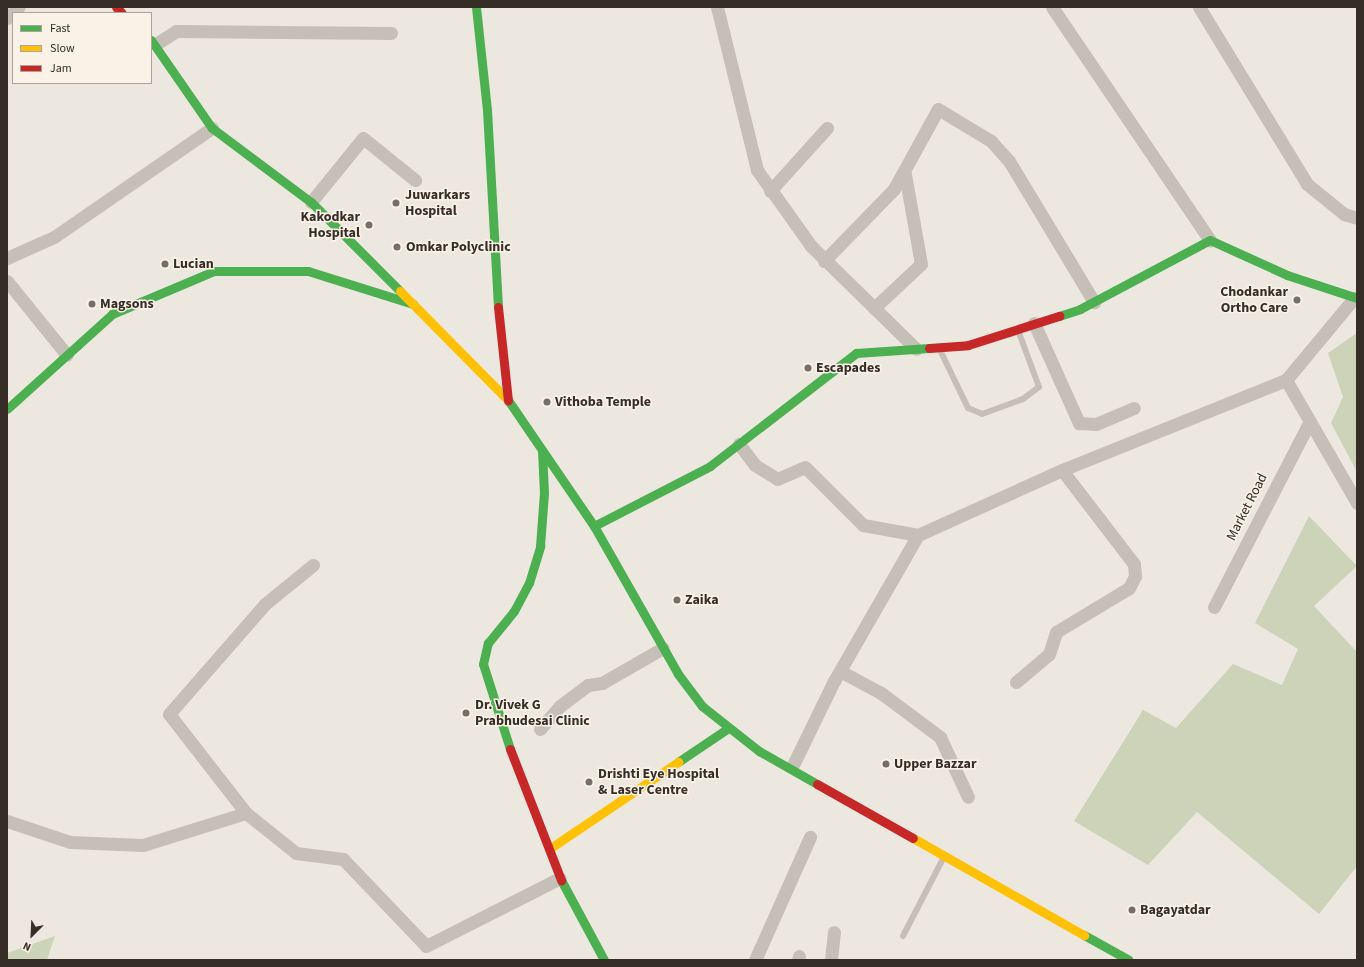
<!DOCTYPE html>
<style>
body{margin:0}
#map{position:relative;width:1364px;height:967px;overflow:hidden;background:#ede8df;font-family:"Source Sans 3",sans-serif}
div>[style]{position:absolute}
.green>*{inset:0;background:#ccd3b8}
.lane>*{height:6px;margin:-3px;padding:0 3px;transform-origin:3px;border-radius:3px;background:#c6bfb8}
.street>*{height:13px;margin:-6.5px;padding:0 6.5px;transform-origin:6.5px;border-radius:6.5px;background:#c6bfb8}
.fast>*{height:9px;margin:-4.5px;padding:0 4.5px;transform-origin:4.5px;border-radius:4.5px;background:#4caf50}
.slow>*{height:9px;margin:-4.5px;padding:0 4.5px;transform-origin:4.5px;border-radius:4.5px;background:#ffc107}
.jam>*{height:9px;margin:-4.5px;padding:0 4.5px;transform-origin:4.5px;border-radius:4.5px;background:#c62828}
.dots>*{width:11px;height:11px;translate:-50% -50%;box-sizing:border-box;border:2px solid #faf2e6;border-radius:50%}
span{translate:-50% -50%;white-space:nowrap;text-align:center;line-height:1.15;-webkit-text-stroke:3px #faf2e6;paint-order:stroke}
.poi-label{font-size:14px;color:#362d27;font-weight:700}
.left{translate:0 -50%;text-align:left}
.right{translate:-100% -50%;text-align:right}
.street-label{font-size:14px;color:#362d27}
.frame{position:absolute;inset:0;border:8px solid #362d27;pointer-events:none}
.legend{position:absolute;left:12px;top:12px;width:140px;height:72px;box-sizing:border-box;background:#faf2e6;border:1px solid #aca39a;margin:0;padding:5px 7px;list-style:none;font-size:12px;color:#362d27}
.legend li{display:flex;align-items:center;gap:8px;height:20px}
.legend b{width:20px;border:1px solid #aca39a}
.north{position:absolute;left:12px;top:915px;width:40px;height:40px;-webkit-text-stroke:3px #faf2e6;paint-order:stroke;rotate:204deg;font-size:11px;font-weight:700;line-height:16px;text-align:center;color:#362d27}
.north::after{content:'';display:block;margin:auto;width:14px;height:18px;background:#362d27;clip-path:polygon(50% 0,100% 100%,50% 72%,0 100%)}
</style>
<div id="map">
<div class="green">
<i style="clip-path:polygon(1357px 333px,1357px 472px,1331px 423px,1343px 397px,1328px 353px)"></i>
<i style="clip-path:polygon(1309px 516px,1357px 566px,1314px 606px,1357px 652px,1357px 866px,1319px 914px,1197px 812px,1148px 865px,1074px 821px,1143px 710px,1176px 728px,1233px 664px,1282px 685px,1298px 649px,1255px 623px)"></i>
<i style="clip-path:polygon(55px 936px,47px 960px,7px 960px,7px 953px)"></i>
</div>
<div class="lane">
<i style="left:940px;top:350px;width:64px;rotate:64.2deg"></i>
<i style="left:968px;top:408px;width:15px;rotate:23deg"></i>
<i style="left:982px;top:414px;width:44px;rotate:-20.1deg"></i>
<i style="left:1023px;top:399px;width:20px;rotate:-37deg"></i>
<i style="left:1039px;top:387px;width:61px;rotate:-110.2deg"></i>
<i style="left:903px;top:936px;width:89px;rotate:-62.6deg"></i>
</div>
<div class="street">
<i style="left:717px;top:7px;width:168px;rotate:76.2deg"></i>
<i style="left:757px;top:170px;width:93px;rotate:54.6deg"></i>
<i style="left:811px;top:246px;width:147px;rotate:44.4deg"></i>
<i style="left:1052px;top:7px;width:282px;rotate:55.9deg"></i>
<i style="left:1199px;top:7px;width:207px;rotate:58.6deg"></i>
<i style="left:1307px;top:184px;width:48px;rotate:39deg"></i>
<i style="left:1344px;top:214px;width:14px;rotate:17deg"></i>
<i style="left:7px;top:18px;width:16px;rotate:-43deg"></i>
<i style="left:156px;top:44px;width:24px;rotate:-33deg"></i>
<i style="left:176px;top:31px;width:215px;rotate:0.5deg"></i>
<i style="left:770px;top:191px;width:85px;rotate:-47.9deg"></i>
<i style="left:311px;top:202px;width:82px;rotate:-50.9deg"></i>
<i style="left:363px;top:138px;width:67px;rotate:38.9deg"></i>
<i style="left:7px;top:258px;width:51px;rotate:-24.1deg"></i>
<i style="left:54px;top:237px;width:192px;rotate:-34.6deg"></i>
<i style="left:824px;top:261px;width:100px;rotate:-45.8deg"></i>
<i style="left:894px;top:189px;width:91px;rotate:-61.2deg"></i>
<i style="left:938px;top:109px;width:62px;rotate:31.1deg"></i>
<i style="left:991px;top:141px;width:27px;rotate:48deg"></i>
<i style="left:1009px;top:161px;width:165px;rotate:58.9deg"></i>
<i style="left:7px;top:281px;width:95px;rotate:51deg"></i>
<i style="left:874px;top:308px;width:64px;rotate:-43.1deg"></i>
<i style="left:921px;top:264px;width:91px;rotate:-100.1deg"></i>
<i style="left:1034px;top:323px;width:110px;rotate:65.8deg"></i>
<i style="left:1079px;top:423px;width:17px;rotate:3deg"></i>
<i style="left:1096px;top:424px;width:41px;rotate:-22.8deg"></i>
<i style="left:1286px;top:380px;width:142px;rotate:60deg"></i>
<i style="left:739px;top:444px;width:26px;rotate:53deg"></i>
<i style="left:755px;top:465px;width:26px;rotate:32deg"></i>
<i style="left:777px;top:479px;width:30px;rotate:-23deg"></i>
<i style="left:805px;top:467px;width:82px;rotate:45deg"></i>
<i style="left:863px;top:525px;width:56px;rotate:10.3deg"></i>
<i style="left:1214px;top:607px;width:209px;rotate:-62.7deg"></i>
<i style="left:840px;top:671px;width:47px;rotate:28.2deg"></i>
<i style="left:881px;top:693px;width:74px;rotate:36.7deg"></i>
<i style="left:940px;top:737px;width:66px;rotate:65deg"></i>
<i style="left:1016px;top:682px;width:43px;rotate:-40.3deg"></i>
<i style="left:1049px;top:654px;width:23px;rotate:-72deg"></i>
<i style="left:1056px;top:632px;width:85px;rotate:-31.1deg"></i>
<i style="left:1129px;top:588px;width:13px;rotate:-63deg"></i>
<i style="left:1135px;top:576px;width:12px;rotate:-95deg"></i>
<i style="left:1134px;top:564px;width:118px;rotate:-127.5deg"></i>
<i style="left:540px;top:729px;width:30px;rotate:-49deg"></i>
<i style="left:560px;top:706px;width:35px;rotate:-37deg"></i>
<i style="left:588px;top:685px;width:14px;rotate:-8deg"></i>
<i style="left:602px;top:683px;width:70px;rotate:-29.8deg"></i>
<i style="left:792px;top:767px;width:96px;rotate:-64deg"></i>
<i style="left:834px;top:681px;width:168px;rotate:-60.1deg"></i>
<i style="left:918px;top:535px;width:158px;rotate:-24.3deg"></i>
<i style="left:1062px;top:470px;width:241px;rotate:-21.9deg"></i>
<i style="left:1286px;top:380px;width:107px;rotate:-50.3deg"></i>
<i style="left:246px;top:813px;width:125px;rotate:-127.9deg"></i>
<i style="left:169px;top:714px;width:146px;rotate:-48.9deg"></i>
<i style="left:265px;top:604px;width:62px;rotate:-39.1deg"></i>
<i style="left:7px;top:821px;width:66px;rotate:18.4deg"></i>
<i style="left:70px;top:842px;width:73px;rotate:2.4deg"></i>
<i style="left:143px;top:845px;width:108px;rotate:-17.3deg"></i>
<i style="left:246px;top:813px;width:64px;rotate:38.7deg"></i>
<i style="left:296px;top:853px;width:47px;rotate:7.3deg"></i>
<i style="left:343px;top:859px;width:120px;rotate:46.3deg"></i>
<i style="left:426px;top:946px;width:150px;rotate:-26.9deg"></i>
<i style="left:755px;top:960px;width:135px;rotate:-65.9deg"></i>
<i style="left:798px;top:960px;width:4px;rotate:-76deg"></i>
<i style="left:831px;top:960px;width:28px;rotate:-84deg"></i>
</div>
<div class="fast">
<i style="left:476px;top:7px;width:104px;rotate:83.9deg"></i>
<i style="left:487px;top:110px;width:197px;rotate:86.8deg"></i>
<i style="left:151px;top:40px;width:107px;rotate:55.3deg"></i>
<i style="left:212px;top:128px;width:124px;rotate:36.8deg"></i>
<i style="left:311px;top:202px;width:126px;rotate:45deg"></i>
<i style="left:1059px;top:316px;width:22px;rotate:-18deg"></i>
<i style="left:1080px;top:309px;width:147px;rotate:-28deg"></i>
<i style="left:1210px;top:240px;width:85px;rotate:24.4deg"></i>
<i style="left:1287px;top:275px;width:74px;rotate:18.2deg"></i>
<i style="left:508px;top:400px;width:153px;rotate:55.7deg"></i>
<i style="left:594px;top:526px;width:170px;rotate:60.4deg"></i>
<i style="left:678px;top:674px;width:40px;rotate:53deg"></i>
<i style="left:702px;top:706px;width:73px;rotate:38.3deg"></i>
<i style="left:759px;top:751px;width:67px;rotate:29.6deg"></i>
<i style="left:7px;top:409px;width:142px;rotate:-42.1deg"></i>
<i style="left:112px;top:314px;width:111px;rotate:-22.9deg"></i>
<i style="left:214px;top:271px;width:94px"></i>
<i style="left:308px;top:271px;width:110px;rotate:17.4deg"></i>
<i style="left:594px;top:526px;width:131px;rotate:-27.3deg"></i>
<i style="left:710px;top:466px;width:185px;rotate:-37.7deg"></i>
<i style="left:856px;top:353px;width:73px;rotate:-3.9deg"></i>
<i style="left:510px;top:749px;width:89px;rotate:-107.6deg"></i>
<i style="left:483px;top:664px;width:22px;rotate:-77deg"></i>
<i style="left:488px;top:643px;width:41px;rotate:-50.9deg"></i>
<i style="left:514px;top:611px;width:32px;rotate:-62deg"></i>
<i style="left:529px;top:583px;width:39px;rotate:-73deg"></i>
<i style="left:540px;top:546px;width:53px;rotate:-85.7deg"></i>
<i style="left:544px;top:493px;width:43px;rotate:-92.7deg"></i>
<i style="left:678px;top:762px;width:59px;rotate:-34deg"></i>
<i style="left:561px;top:880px;width:91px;rotate:61.7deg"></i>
<i style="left:1084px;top:935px;width:51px;rotate:29.1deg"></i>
</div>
<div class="slow">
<i style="left:400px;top:291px;width:153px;rotate:45.3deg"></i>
<i style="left:913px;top:838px;width:197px;rotate:29.6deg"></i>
<i style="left:549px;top:849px;width:156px;rotate:-34deg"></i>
</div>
<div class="jam">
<i style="left:116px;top:7px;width:8px;rotate:45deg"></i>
<i style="left:498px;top:307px;width:94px;rotate:83.9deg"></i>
<i style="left:929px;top:348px;width:39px;rotate:-4deg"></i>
<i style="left:968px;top:345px;width:96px;rotate:-17.7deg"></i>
<i style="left:510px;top:749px;width:141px;rotate:68.7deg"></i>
<i style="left:817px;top:784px;width:110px;rotate:29.4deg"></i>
</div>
<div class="dots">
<i style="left:396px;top:203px;background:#766e67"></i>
<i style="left:369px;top:225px;background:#766e67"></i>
<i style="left:397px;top:247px;background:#766e67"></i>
<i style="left:165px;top:264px;background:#766e67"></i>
<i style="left:1297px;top:300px;background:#766e67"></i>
<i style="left:92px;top:304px;background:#766e67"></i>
<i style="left:808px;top:368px;background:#766e67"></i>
<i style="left:547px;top:402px;background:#766e67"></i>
<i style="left:677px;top:600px;background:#766e67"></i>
<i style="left:466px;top:713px;background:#766e67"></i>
<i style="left:886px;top:764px;background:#766e67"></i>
<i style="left:589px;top:782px;background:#766e67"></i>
<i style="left:1132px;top:910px;background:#766e67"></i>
</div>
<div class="poi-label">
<span class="left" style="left:405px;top:203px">Juwarkars<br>Hospital</span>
<span class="right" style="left:360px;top:225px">Kakodkar<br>Hospital</span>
<span class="left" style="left:406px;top:247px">Omkar Polyclinic</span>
<span class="left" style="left:173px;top:264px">Lucian</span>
<span class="right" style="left:1288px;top:300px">Chodankar<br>Ortho Care</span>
<span class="left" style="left:100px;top:304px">Magsons</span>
<span class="left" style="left:816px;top:368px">Escapades</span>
<span class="left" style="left:555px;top:402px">Vithoba Temple</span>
<span class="left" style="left:685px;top:600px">Zaika</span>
<span class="left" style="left:475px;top:713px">Dr. Vivek G<br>Prabhudesai Clinic</span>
<span class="left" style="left:894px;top:764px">Upper Bazzar</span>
<span class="left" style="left:598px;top:782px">Drishti Eye Hospital<br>&amp; Laser Centre</span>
<span class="left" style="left:1140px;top:910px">Bagayatdar</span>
</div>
<div class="street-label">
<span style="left:1247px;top:507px;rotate:-63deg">Market Road</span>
</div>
<div class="frame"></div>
<ul class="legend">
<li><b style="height:5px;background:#4caf50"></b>Fast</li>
<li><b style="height:5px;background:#ffc107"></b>Slow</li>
<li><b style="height:5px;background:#c62828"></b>Jam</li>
</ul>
<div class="north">N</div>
</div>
